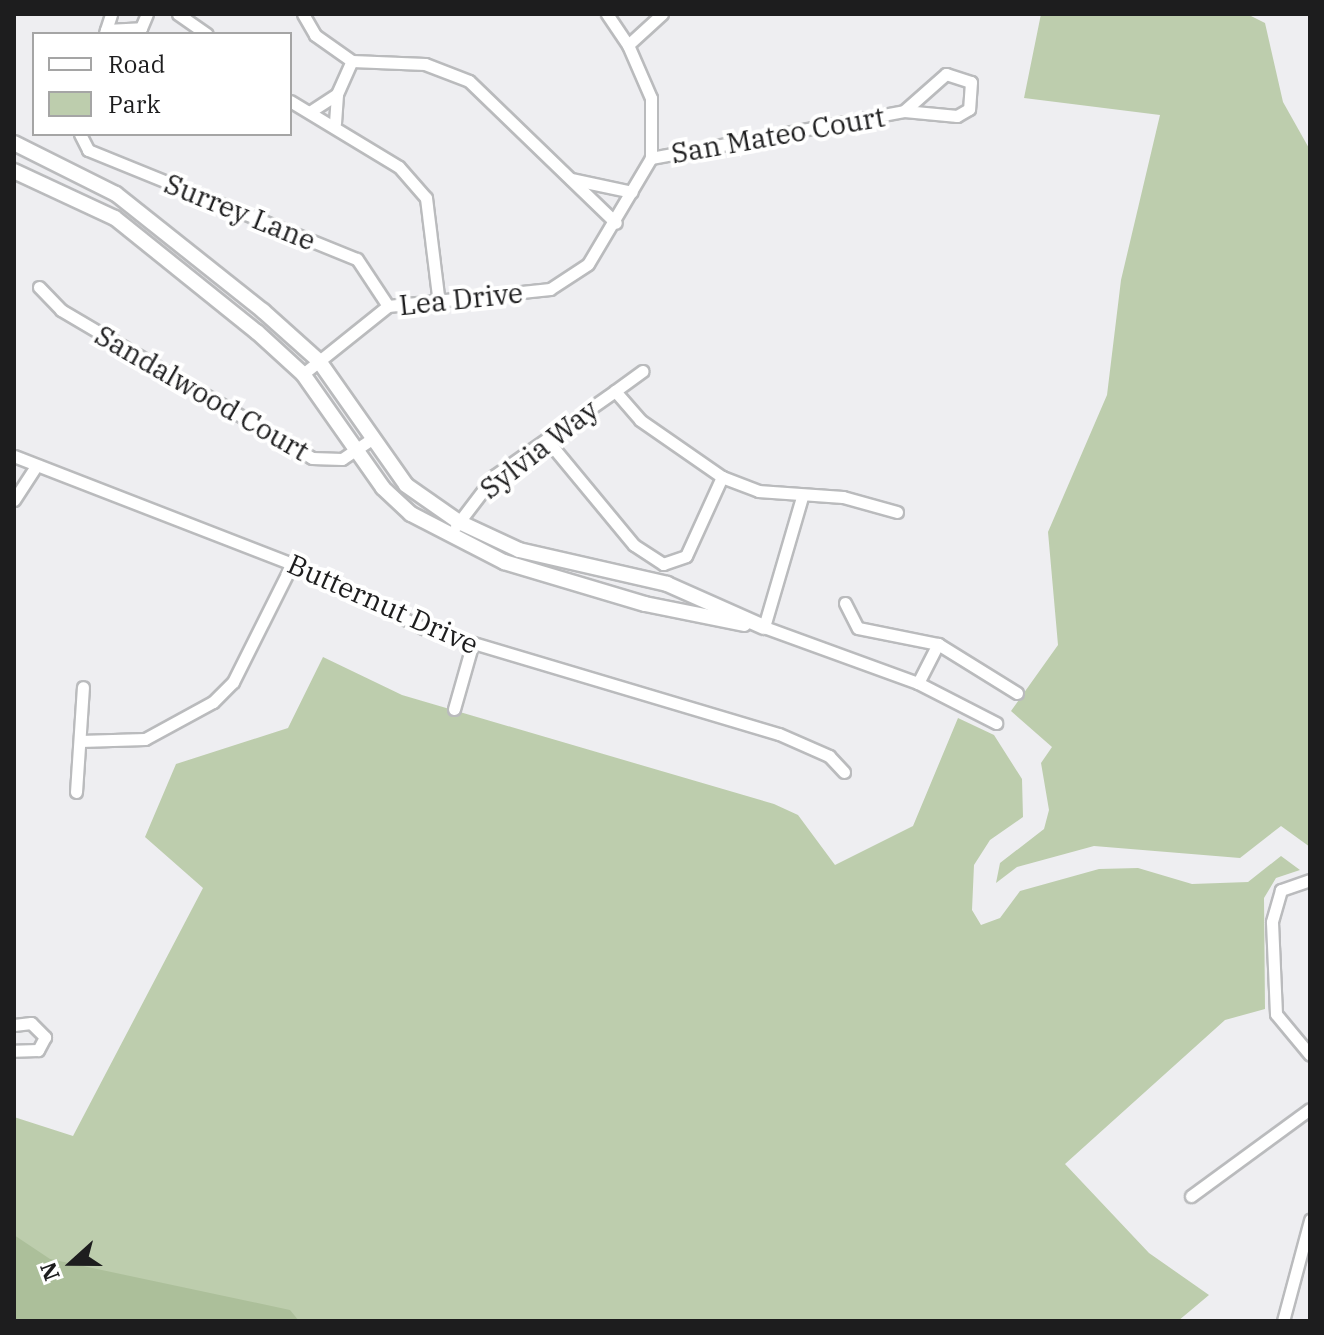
<!DOCTYPE html>
<style>
body{margin:0}
#map{position:relative;width:1324px;height:1335px;overflow:hidden;background:#eeeef1;font-family:"IBM Plex Serif",serif}
div>[style]{position:absolute}
.green>*{inset:0;background:#bdcdad}
.forest>*{inset:0;background:#acbf9a}
.roads{filter:drop-shadow(2px 0 #babbbd) drop-shadow(-2px 0 #babbbd) drop-shadow(0 2px #babbbd) drop-shadow(0 -2px #babbbd)}
.minor>*{height:11px;margin:-5.5px;padding:0 5.5px;transform-origin:5.5px;border-radius:5.5px;background:#fff}
.tertiary>*{height:14px;margin:-7px;padding:0 7px;transform-origin:7px;border-radius:7px;background:#fff}
span{translate:-50% -50%;white-space:nowrap;text-align:center;line-height:1.15;-webkit-text-stroke:8px #fff;paint-order:stroke}
.street-label{font-size:28px;color:#1d1d1e}
.frame{position:absolute;inset:0;border:16px solid #1d1d1e;pointer-events:none}
.legend{position:absolute;left:32px;top:32px;width:260px;height:104px;box-sizing:border-box;background:#fff;border:2px solid #a5a5a5;margin:0;padding:10px 14px;list-style:none;font-size:24px;color:#1d1d1e}
.legend li{display:flex;align-items:center;gap:16px;height:40px}
.legend b{width:40px;border:2px solid #a5a5a5}
.north{position:absolute;left:32px;top:1223px;width:80px;height:80px;-webkit-text-stroke:6px #fff;paint-order:stroke;rotate:249deg;font-size:22px;font-weight:700;line-height:32px;text-align:center;color:#1d1d1e}
.north::after{content:'';display:block;margin:auto;width:28px;height:36px;background:#1d1d1e;clip-path:polygon(50% 0,100% 100%,50% 72%,0 100%)}
</style>
<div id="map">
<div class="green">
<i style="clip-path:polygon(1041px 14px,1247px 14px,1265px 23px,1283px 102px,1310px 150px,1310px 847px,1281px 826px,1240px 858px,1094px 846px,1017px 867px,996px 883px,1000px 863px,1044px 829px,1049px 810px,1041px 763px,1052px 747px,1011px 711px,1058px 645px,1048px 532px,1107px 395px,1121px 280px,1160px 115px,1024px 98px)"></i>
<i style="clip-path:polygon(323px 657px,402px 695px,774px 804px,798px 815px,835px 865px,913px 826px,958px 718px,994px 735px,1022px 779px,1023px 817px,990px 840px,974px 865px,972px 910px,981px 925px,1000px 918px,1020px 891px,1099px 869px,1138px 868px,1192px 884px,1248px 882px,1281px 856px,1300px 870px,1276px 878px,1264px 898px,1265px 1009px,1225px 1020px,1065px 1164px,1149px 1253px,1209px 1295px,1178px 1321px,14px 1321px,14px 1117px,73px 1136px,203px 888px,145px 837px,176px 764px,288px 728px)"></i>
</div>
<div class="forest">
<i style="clip-path:polygon(14px 1235px,50px 1259px,290px 1310px,299px 1321px,14px 1321px)"></i>
</div>
<div class="roads">
<div class="minor">
<i style="left:178px;top:14px;width:35px;rotate:35deg"></i>
<i style="left:303px;top:14px;width:24px;rotate:60deg"></i>
<i style="left:315px;top:35px;width:45px;rotate:35.1deg"></i>
<i style="left:352px;top:61px;width:73px;rotate:2.4deg"></i>
<i style="left:425px;top:64px;width:47px;rotate:21.1deg"></i>
<i style="left:469px;top:81px;width:204px;rotate:44deg"></i>
<i style="left:607px;top:14px;width:37px;rotate:56deg"></i>
<i style="left:106px;top:30px;width:35px;rotate:-3deg"></i>
<i style="left:141px;top:28px;width:15px;rotate:-67deg"></i>
<i style="left:105px;top:33px;width:20px;rotate:-72deg"></i>
<i style="left:946px;top:74px;width:26px;rotate:18deg"></i>
<i style="left:971px;top:82px;width:27px;rotate:94deg"></i>
<i style="left:969px;top:109px;width:14px;rotate:150deg"></i>
<i style="left:957px;top:116px;width:53px;rotate:-174.6deg"></i>
<i style="left:904px;top:111px;width:56px;rotate:-41.4deg"></i>
<i style="left:290px;top:101px;width:127px;rotate:31.2deg"></i>
<i style="left:399px;top:167px;width:41px;rotate:48.9deg"></i>
<i style="left:426px;top:198px;width:99px;rotate:83deg"></i>
<i style="left:311px;top:111px;width:31px;rotate:-33deg"></i>
<i style="left:335px;top:123px;width:29px;rotate:-86deg"></i>
<i style="left:337px;top:94px;width:36px;rotate:-66deg"></i>
<i style="left:80px;top:134px;width:18px;rotate:63deg"></i>
<i style="left:88px;top:150px;width:290px;rotate:22.1deg"></i>
<i style="left:357px;top:259px;width:56px;rotate:56.6deg"></i>
<i style="left:651px;top:158px;width:257px;rotate:-10.5deg"></i>
<i style="left:571px;top:179px;width:62px;rotate:12deg"></i>
<i style="left:39px;top:287px;width:32px;rotate:46deg"></i>
<i style="left:61px;top:310px;width:291px;rotate:30.5deg"></i>
<i style="left:312px;top:458px;width:30px;rotate:2deg"></i>
<i style="left:342px;top:459px;width:36px;rotate:-34deg"></i>
<i style="left:303px;top:374px;width:109px;rotate:-38.7deg"></i>
<i style="left:388px;top:306px;width:163px;rotate:-6deg"></i>
<i style="left:550px;top:289px;width:45px;rotate:-33.3deg"></i>
<i style="left:588px;top:264px;width:123px;rotate:-59.3deg"></i>
<i style="left:651px;top:158px;width:60px;rotate:-90deg"></i>
<i style="left:651px;top:98px;width:58px;rotate:-113.5deg"></i>
<i style="left:628px;top:45px;width:46px;rotate:-42.4deg"></i>
<i style="left:615px;top:391px;width:34px;rotate:-36deg"></i>
<i style="left:547px;top:440px;width:136px;rotate:50.4deg"></i>
<i style="left:634px;top:545px;width:35px;rotate:33deg"></i>
<i style="left:663px;top:564px;width:24px;rotate:-19deg"></i>
<i style="left:686px;top:556px;width:87px;rotate:-65.5deg"></i>
<i style="left:14px;top:456px;width:298px;rotate:21.2deg"></i>
<i style="left:292px;top:564px;width:146px;rotate:26deg"></i>
<i style="left:423px;top:628px;width:371px;rotate:16.6deg"></i>
<i style="left:779px;top:734px;width:55px;rotate:23.7deg"></i>
<i style="left:829px;top:756px;width:22px;rotate:47deg"></i>
<i style="left:802px;top:497px;width:135px;rotate:106.3deg"></i>
<i style="left:764px;top:627px;width:164px;rotate:20deg"></i>
<i style="left:918px;top:683px;width:88px;rotate:27.1deg"></i>
<i style="left:14px;top:500px;width:37px;rotate:-57deg"></i>
<i style="left:456px;top:526px;width:63px;rotate:-52.8deg"></i>
<i style="left:494px;top:476px;width:148px;rotate:-35.1deg"></i>
<i style="left:615px;top:391px;width:38px;rotate:49deg"></i>
<i style="left:640px;top:420px;width:100px;rotate:34.8deg"></i>
<i style="left:722px;top:477px;width:39px;rotate:21deg"></i>
<i style="left:758px;top:491px;width:85px;rotate:4deg"></i>
<i style="left:843px;top:497px;width:56px;rotate:15.5deg"></i>
<i style="left:845px;top:603px;width:28px;rotate:63deg"></i>
<i style="left:858px;top:628px;width:82px;rotate:11.3deg"></i>
<i style="left:938px;top:644px;width:93px;rotate:31.8deg"></i>
<i style="left:918px;top:683px;width:44px;rotate:-62.9deg"></i>
<i style="left:454px;top:709px;width:66px;rotate:-74.1deg"></i>
<i style="left:80px;top:741px;width:65px;rotate:-1.8deg"></i>
<i style="left:145px;top:739px;width:77px;rotate:-28.6deg"></i>
<i style="left:213px;top:702px;width:28px;rotate:-45deg"></i>
<i style="left:233px;top:682px;width:132px;rotate:-63.4deg"></i>
<i style="left:76px;top:792px;width:105px;rotate:-86.2deg"></i>
<i style="left:1310px;top:880px;width:31px;rotate:161deg"></i>
<i style="left:1281px;top:890px;width:33px;rotate:106deg"></i>
<i style="left:1272px;top:922px;width:92px;rotate:87.5deg"></i>
<i style="left:1276px;top:1014px;width:53px;rotate:50.3deg"></i>
<i style="left:14px;top:1025px;width:17px;rotate:-7deg"></i>
<i style="left:31px;top:1023px;width:20px;rotate:45deg"></i>
<i style="left:45px;top:1037px;width:15px;rotate:118deg"></i>
<i style="left:38px;top:1050px;width:24px;rotate:178deg"></i>
<i style="left:1191px;top:1196px;width:147px;rotate:-36.2deg"></i>
<i style="left:1283px;top:1321px;width:105px;rotate:-75deg"></i>
</div>
<div class="tertiary">
<i style="left:14px;top:143px;width:114px;rotate:26.6deg"></i>
<i style="left:116px;top:194px;width:188px;rotate:38.5deg"></i>
<i style="left:263px;top:311px;width:75px;rotate:41.8deg"></i>
<i style="left:319px;top:361px;width:151px;rotate:54.9deg"></i>
<i style="left:406px;top:485px;width:65px;rotate:34.9deg"></i>
<i style="left:459px;top:522px;width:66px;rotate:25deg"></i>
<i style="left:519px;top:550px;width:152px;rotate:12.9deg"></i>
<i style="left:667px;top:584px;width:106px;rotate:23.9deg"></i>
<i style="left:14px;top:171px;width:111px;rotate:25deg"></i>
<i style="left:115px;top:218px;width:182px;rotate:38.8deg"></i>
<i style="left:257px;top:332px;width:62px;rotate:42.4deg"></i>
<i style="left:303px;top:374px;width:139px;rotate:54.9deg"></i>
<i style="left:383px;top:488px;width:38px;rotate:43deg"></i>
<i style="left:411px;top:514px;width:105px;rotate:27.3deg"></i>
<i style="left:504px;top:562px;width:147px;rotate:16.6deg"></i>
<i style="left:645px;top:604px;width:101px;rotate:11.4deg"></i>
</div>
</div>
<div class="street-label">
<span style="left:778px;top:135px;rotate:-10deg">San Mateo Court</span>
<span style="left:240px;top:212px;rotate:22deg">Surrey Lane</span>
<span style="left:461px;top:299px;rotate:-6deg">Lea Drive</span>
<span style="left:202px;top:393px;rotate:30deg">Sandalwood Court</span>
<span style="left:539px;top:449px;rotate:-38deg">Sylvia Way</span>
<span style="left:383px;top:604px;rotate:24deg">Butternut Drive</span>
</div>
<div class="frame"></div>
<ul class="legend">
<li><b style="height:10px;background:#fff"></b>Road</li>
<li><b style="height:22px;background:#bdcdad"></b>Park</li>
</ul>
<div class="north">N</div>
</div>
